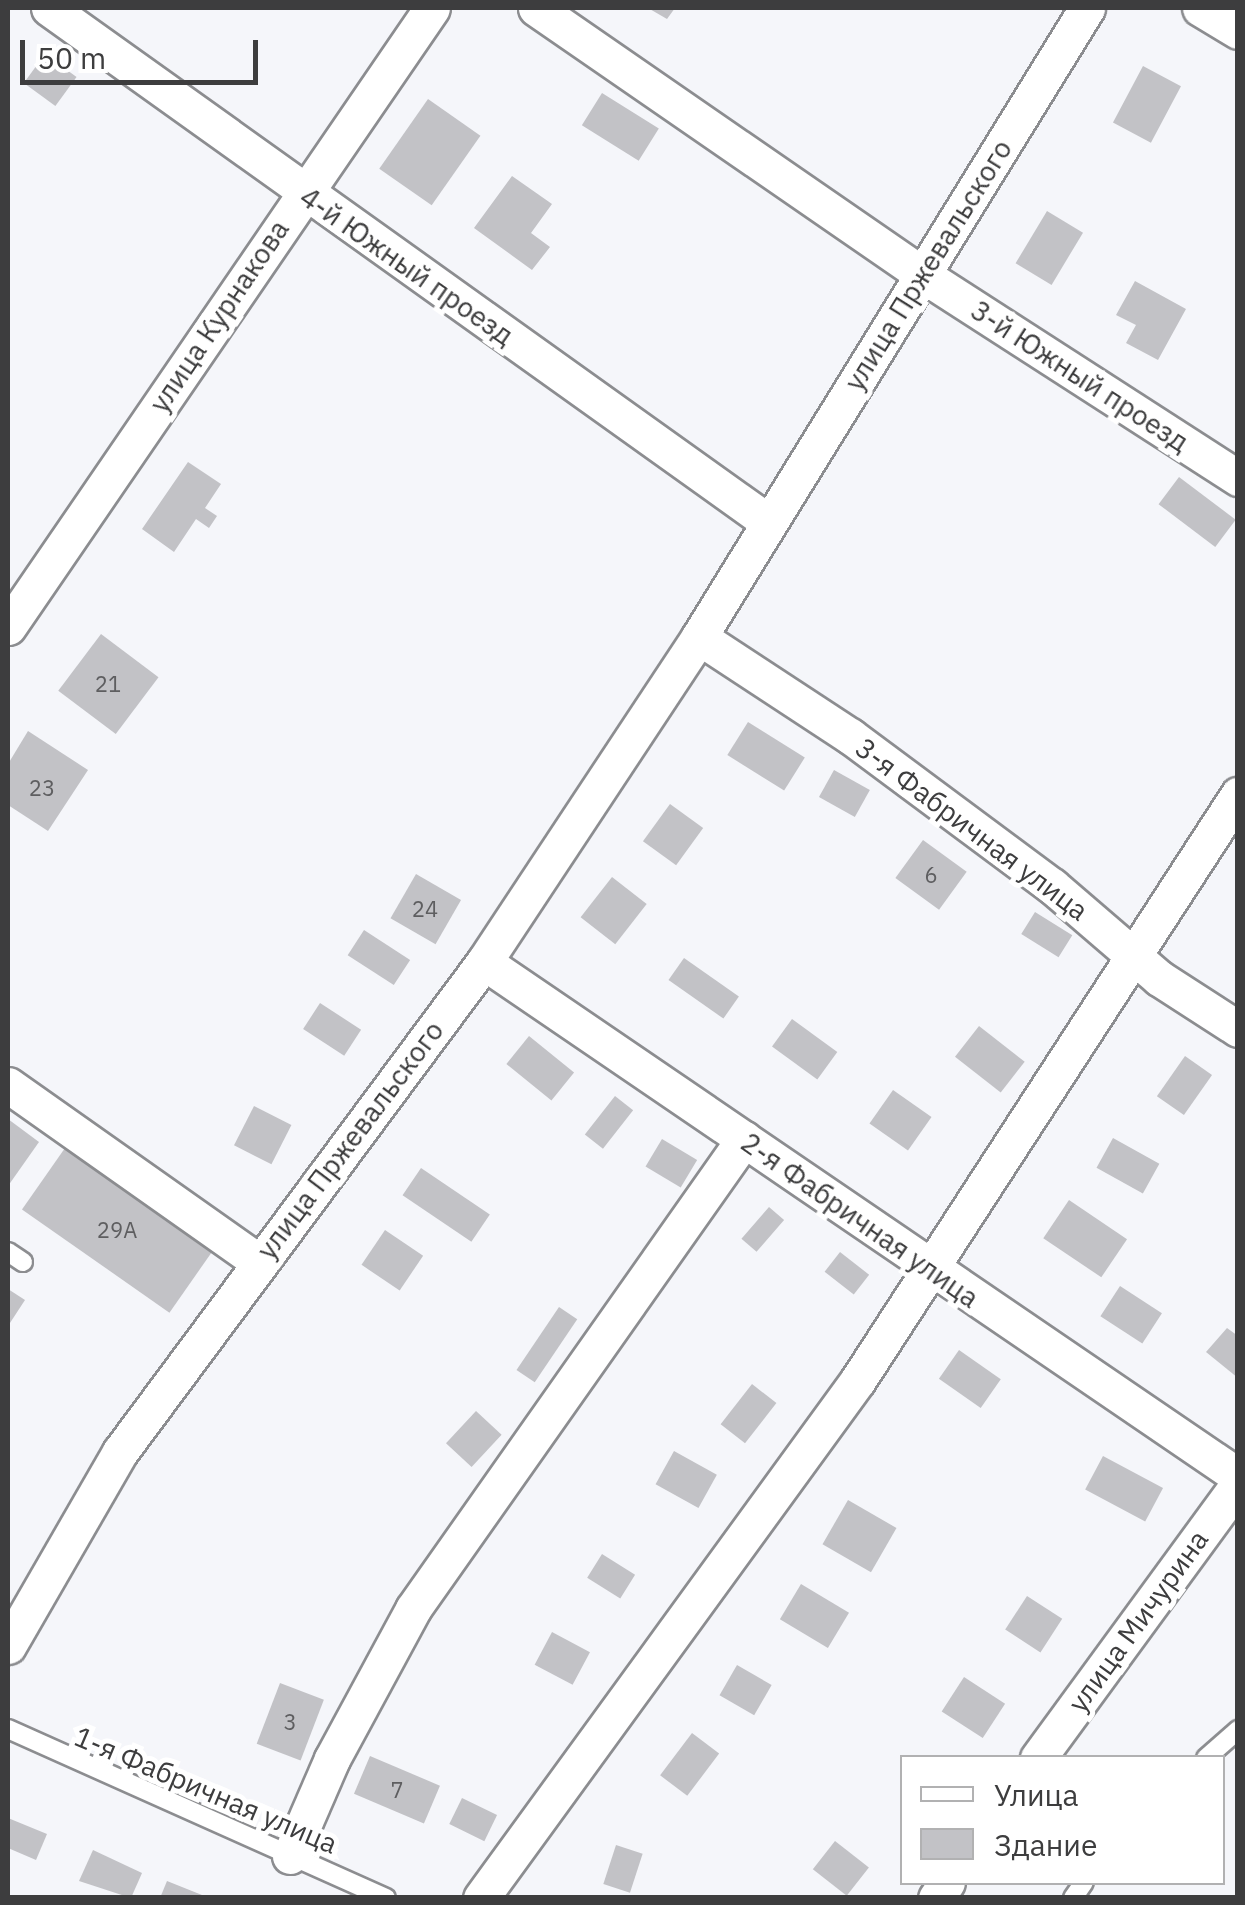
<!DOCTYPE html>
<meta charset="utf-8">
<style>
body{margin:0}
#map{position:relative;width:1245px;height:1905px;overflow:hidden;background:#f5f6fa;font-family:"IBM Plex Sans",sans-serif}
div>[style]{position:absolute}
.building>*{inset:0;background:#c2c2c6;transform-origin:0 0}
.roads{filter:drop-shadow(2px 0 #8c8d90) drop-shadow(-2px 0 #8c8d90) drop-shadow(0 2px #8c8d90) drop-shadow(0 -2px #8c8d90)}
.service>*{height:18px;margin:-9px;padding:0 9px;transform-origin:9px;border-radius:9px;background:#fff}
.minor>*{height:35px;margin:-17.5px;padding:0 17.5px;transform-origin:17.5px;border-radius:17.5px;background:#fff}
span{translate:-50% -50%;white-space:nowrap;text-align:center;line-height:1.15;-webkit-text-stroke:10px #fff;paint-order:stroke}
.number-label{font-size:22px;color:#5e5e60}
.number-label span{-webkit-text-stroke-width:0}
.street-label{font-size:28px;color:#3d3d3e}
.frame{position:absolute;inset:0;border:10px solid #3d3d3e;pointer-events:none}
.legend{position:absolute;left:900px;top:1755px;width:325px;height:130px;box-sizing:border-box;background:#fff;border:2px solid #b1b1b2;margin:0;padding:12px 18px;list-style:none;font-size:30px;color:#3d3d3e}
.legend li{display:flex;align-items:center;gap:20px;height:50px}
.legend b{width:50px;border:2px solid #b1b1b2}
.scale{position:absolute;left:20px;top:40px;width:238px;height:45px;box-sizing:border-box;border:5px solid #3d3d3e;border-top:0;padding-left:12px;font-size:30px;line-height:35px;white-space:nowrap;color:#3d3d3e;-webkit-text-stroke:8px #fff;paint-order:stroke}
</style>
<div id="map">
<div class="building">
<i style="clip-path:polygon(648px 8px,675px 8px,667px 19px)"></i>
<i style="left:45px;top:54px;width:39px;height:36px;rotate:36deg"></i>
<i style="left:1143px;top:66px;width:43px;height:64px;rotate:28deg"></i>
<i style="left:602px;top:93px;width:67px;height:38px;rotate:32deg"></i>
<i style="left:428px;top:99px;width:64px;height:85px;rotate:35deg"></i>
<i style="clip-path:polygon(512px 176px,552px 204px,531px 233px,550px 247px,532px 270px,474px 228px)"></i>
<i style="left:1047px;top:211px;width:42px;height:61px;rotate:31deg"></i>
<i style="clip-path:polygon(1135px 281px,1186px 309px,1158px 360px,1126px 343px,1136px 325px,1116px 315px)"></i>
<i style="clip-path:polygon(188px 462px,221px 484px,205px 508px,217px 516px,209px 528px,196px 519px,174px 552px,142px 529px)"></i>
<i style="left:1179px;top:477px;width:71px;height:34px;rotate:37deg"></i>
<i style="left:101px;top:634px;width:72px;height:71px;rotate:37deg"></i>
<i style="left:748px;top:722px;width:67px;height:39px;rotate:32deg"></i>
<i style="clip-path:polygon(28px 731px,88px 770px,48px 831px,8px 805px,8px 764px)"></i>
<i style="left:834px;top:770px;width:41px;height:31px;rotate:29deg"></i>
<i style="left:670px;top:804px;width:41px;height:46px;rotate:36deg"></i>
<i style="left:923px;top:840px;width:54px;height:47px;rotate:36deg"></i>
<i style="left:416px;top:874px;width:52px;height:51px;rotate:30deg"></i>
<i style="left:612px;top:877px;width:44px;height:51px;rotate:38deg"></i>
<i style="left:1035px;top:912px;width:44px;height:26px;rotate:32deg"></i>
<i style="left:364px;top:930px;width:55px;height:30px;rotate:33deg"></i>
<i style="left:684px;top:958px;width:67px;height:27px;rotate:35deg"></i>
<i style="left:320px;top:1003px;width:49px;height:31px;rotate:33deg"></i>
<i style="left:792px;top:1019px;width:56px;height:34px;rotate:36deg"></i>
<i style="left:979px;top:1026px;width:58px;height:39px;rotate:38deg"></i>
<i style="left:529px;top:1036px;width:58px;height:36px;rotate:39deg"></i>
<i style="left:1185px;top:1056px;width:33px;height:49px;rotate:35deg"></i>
<i style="left:893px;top:1090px;width:47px;height:41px;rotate:35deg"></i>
<i style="left:615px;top:1096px;width:23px;height:49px;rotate:38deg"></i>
<i style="left:254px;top:1106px;width:42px;height:44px;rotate:27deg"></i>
<i style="clip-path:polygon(8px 1119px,39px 1142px,8px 1186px)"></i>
<i style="left:1113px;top:1138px;width:53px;height:34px;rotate:29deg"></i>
<i style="left:662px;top:1139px;width:41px;height:32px;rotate:31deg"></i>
<i style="left:65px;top:1148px;width:180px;height:75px;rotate:35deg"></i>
<i style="left:421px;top:1168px;width:83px;height:33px;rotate:34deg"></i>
<i style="left:1069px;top:1200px;width:70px;height:46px;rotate:34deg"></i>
<i style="left:769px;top:1207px;width:20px;height:42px;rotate:41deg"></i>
<i style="left:385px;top:1230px;width:46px;height:42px;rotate:34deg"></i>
<i style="left:840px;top:1252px;width:37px;height:25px;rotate:38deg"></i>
<i style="left:1120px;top:1286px;width:50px;height:36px;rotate:33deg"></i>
<i style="clip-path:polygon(8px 1289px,25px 1300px,8px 1326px)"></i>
<i style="left:559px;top:1307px;width:22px;height:76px;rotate:34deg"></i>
<i style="clip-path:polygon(1227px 1328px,1238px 1336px,1238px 1378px,1206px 1352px)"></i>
<i style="left:959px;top:1350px;width:51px;height:35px;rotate:35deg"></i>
<i style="left:752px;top:1384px;width:31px;height:51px;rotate:38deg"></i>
<i style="left:476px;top:1411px;width:35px;height:44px;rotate:43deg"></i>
<i style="left:674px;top:1451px;width:49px;height:38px;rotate:29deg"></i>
<i style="left:1103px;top:1456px;width:68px;height:38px;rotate:28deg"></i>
<i style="left:848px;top:1500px;width:56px;height:51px;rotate:30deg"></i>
<i style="left:602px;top:1554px;width:39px;height:28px;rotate:32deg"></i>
<i style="left:801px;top:1584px;width:56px;height:41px;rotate:31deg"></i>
<i style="left:1027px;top:1596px;width:42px;height:40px;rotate:33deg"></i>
<i style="left:552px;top:1632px;width:43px;height:37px;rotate:28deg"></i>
<i style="left:737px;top:1665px;width:40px;height:35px;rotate:30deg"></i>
<i style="left:964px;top:1677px;width:49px;height:41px;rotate:33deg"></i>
<i style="left:280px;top:1683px;width:47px;height:65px;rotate:21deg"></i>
<i style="left:692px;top:1733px;width:34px;height:53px;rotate:37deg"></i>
<i style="left:370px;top:1756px;width:76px;height:41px;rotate:23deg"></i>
<i style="left:462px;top:1798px;width:39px;height:29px;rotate:26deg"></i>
<i style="clip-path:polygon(8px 1818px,47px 1834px,36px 1860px,8px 1848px)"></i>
<i style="left:835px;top:1841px;width:43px;height:36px;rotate:38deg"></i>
<i style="left:616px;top:1845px;width:28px;height:41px;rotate:18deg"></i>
<i style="clip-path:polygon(93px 1850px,142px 1873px,131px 1898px,79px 1881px)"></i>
<i style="clip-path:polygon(167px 1881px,207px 1897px,207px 1898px,160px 1898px)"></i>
</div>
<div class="roads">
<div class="service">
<i style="left:8px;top:1252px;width:18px;rotate:34deg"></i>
<i style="left:8px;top:1729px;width:414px;rotate:24.1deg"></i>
<i style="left:1206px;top:1758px;width:43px;rotate:-41.2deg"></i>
<i style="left:1073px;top:1898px;width:19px;rotate:-55deg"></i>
</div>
<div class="minor">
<i style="left:49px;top:8px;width:882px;rotate:35.55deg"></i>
<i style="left:536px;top:8px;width:470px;rotate:34.6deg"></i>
<i style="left:923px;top:275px;width:375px;rotate:32.8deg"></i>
<i style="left:1200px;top:8px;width:44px;rotate:31.2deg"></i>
<i style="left:8px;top:627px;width:750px;rotate:-55.59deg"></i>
<i style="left:699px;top:637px;width:181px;rotate:33.3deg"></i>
<i style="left:850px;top:736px;width:252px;rotate:36.6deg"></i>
<i style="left:1052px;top:886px;width:141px;rotate:40.7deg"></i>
<i style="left:1159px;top:978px;width:94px;rotate:32.8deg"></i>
<i style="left:484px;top:962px;width:913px;rotate:34.28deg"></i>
<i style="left:8px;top:1085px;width:307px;rotate:35.2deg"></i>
<i style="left:8px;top:1646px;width:224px;rotate:-60deg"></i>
<i style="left:120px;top:1452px;width:610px;rotate:-53.39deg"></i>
<i style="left:484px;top:962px;width:390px;rotate:-56.5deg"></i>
<i style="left:699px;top:637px;width:739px;rotate:-58.33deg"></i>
<i style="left:1038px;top:1758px;width:338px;rotate:-53.8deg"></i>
<i style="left:290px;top:1856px;width:106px;rotate:-66.6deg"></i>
<i style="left:332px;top:1759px;width:170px;rotate:-61.6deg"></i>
<i style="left:413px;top:1609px;width:575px;rotate:-54.84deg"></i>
<i style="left:481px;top:1898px;width:641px;rotate:-53.95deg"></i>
<i style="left:858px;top:1380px;width:698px;rotate:-56.99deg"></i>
<i style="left:936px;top:1898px;width:19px;rotate:-55deg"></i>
</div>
</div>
<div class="number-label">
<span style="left:108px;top:684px">21</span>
<span style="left:42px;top:788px">23</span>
<span style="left:931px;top:875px">6</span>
<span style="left:425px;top:909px">24</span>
<span style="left:117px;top:1230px">29А</span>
<span style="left:290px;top:1722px">3</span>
<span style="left:397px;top:1790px">7</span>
</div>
<div class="street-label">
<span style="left:928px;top:265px;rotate:-58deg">улица Пржевальского</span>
<span style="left:407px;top:266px;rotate:35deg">4-й Южный проезд</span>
<span style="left:219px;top:316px;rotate:-56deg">улица Курнакова</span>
<span style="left:1080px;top:376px;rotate:33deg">3-й Южный проезд</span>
<span style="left:972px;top:829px;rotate:37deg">3-я Фабричная улица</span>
<span style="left:350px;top:1140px;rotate:-53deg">улица Пржевальского</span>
<span style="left:860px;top:1220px;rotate:35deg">2-я Фабричная улица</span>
<span style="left:1138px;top:1621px;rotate:-54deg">улица Мичурина</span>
<span style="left:206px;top:1790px;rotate:23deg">1-я Фабричная улица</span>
</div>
<div class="frame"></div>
<ul class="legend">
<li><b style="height:12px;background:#fff"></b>Улица</li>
<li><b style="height:28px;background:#c2c2c6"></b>Здание</li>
</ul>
<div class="scale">50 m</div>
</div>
